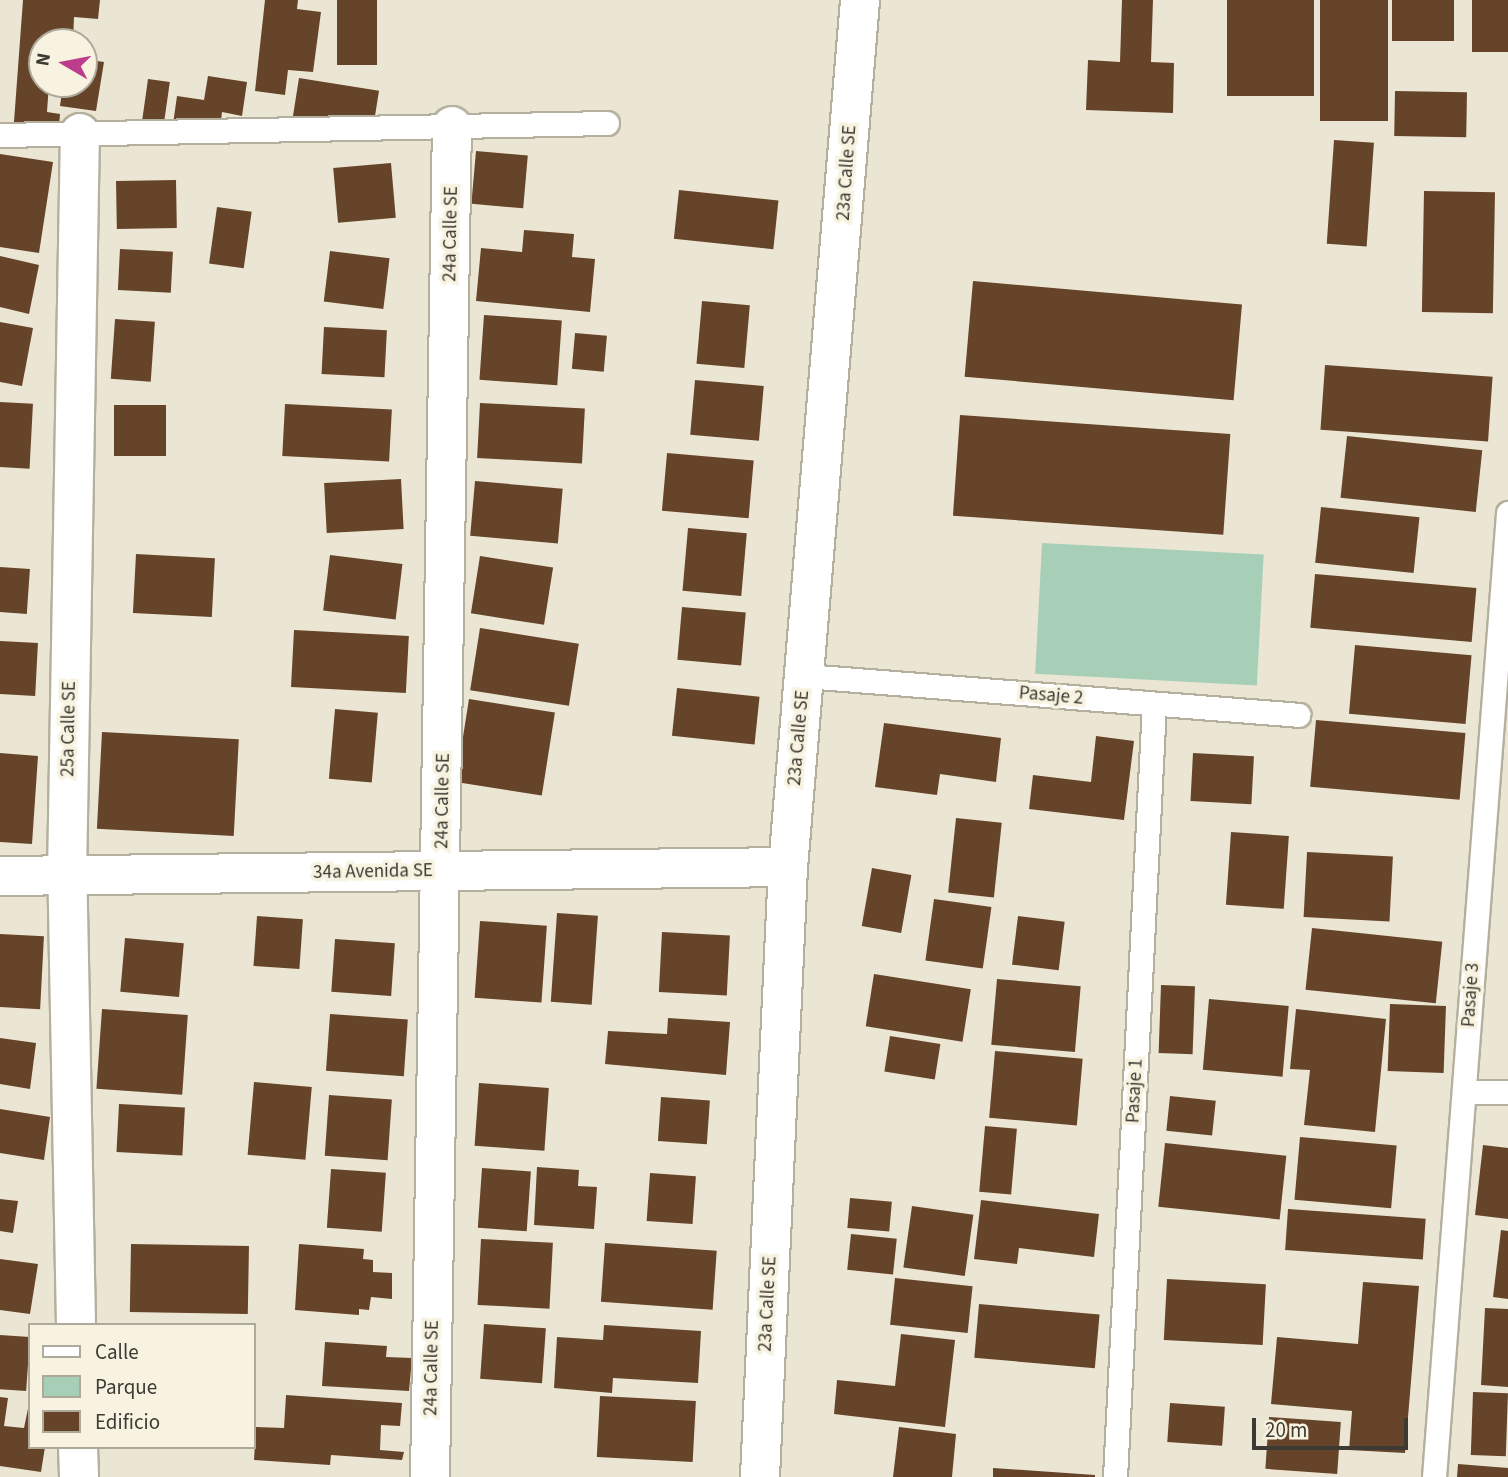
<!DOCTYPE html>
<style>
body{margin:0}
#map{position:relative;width:1508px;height:1477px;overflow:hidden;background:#ebe6d3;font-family:"Source Sans 3",sans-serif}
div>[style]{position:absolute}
.green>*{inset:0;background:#a7cfb7;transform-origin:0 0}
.building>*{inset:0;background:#664429;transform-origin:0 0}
.roads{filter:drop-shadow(2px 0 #b5b09e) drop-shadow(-2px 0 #b5b09e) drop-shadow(0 2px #b5b09e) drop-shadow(0 -2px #b5b09e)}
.service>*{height:23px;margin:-11.5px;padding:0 11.5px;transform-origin:11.5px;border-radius:11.5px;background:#fff}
.minor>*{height:38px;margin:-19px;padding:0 19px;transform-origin:19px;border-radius:19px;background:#fff}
.tertiary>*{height:38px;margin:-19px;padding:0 19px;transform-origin:19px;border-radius:19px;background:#fff}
span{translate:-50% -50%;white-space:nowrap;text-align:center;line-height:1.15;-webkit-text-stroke:7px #f8f3e0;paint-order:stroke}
.street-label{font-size:19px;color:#3c3a33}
.legend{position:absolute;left:28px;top:1323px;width:228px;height:126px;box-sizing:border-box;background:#f8f3e0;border:2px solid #ada99b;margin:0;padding:9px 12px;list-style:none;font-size:21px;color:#3c3a33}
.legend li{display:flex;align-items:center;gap:14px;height:35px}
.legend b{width:35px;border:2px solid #ada99b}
.north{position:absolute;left:28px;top:28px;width:70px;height:70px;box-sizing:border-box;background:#f8f3e0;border:2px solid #ada99b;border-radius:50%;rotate:280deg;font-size:19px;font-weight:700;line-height:28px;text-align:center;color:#3c3a33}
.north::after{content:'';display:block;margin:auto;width:24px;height:32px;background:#bb3d8b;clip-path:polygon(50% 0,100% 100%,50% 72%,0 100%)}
.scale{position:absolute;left:1252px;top:1418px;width:156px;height:32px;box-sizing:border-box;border:4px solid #3c3a33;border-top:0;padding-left:9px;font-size:21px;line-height:24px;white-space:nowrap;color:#3c3a33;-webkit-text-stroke:5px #f8f3e0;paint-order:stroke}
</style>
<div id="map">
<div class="green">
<i style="left:1042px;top:543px;width:222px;height:131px;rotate:3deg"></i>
</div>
<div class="building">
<i style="clip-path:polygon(23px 0,100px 0,98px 19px,74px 17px,73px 42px,42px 42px,42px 84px,49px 84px,47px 112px,60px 114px,58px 139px,13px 135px)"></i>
<i style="clip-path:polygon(265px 0,298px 0,297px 9px,321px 12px,313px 72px,288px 70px,285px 95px,255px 91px)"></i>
<i style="left:337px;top:0;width:40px;height:65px"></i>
<i style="clip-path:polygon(1122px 0,1153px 0,1151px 62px,1174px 63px,1173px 113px,1086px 110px,1088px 60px,1120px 62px)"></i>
<i style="left:1227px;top:0;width:87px;height:96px"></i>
<i style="left:1320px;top:0;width:68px;height:121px"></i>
<i style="left:1392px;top:0;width:62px;height:41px"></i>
<i style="left:1472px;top:0;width:36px;height:52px"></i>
<i style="clip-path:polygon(84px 59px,104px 62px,96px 111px,60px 106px,63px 84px,84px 84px)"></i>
<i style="clip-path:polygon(208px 76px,247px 82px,242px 116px,222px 112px,219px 138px,172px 131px,177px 96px,204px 100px)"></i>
<i style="left:299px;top:78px;width:81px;height:52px;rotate:9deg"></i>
<i style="left:148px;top:79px;width:22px;height:45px;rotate:8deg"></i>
<i style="left:1395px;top:91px;width:72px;height:45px;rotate:1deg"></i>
<i style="left:1334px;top:140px;width:40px;height:104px;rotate:4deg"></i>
<i style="left:476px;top:151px;width:52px;height:53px;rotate:5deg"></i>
<i style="clip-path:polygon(0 154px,53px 162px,39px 253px,0 247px)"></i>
<i style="left:391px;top:163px;width:55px;height:58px;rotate:85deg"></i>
<i style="left:176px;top:180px;width:48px;height:60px;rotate:89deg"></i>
<i style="left:679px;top:190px;width:100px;height:49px;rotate:6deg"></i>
<i style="left:1424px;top:191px;width:71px;height:121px;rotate:1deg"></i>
<i style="left:217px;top:207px;width:35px;height:57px;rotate:8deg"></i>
<i style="clip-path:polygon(524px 230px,574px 234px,572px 257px,595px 259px,590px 312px,476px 301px,481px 248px,522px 252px)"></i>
<i style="left:120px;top:249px;width:53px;height:41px;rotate:3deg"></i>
<i style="left:330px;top:251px;width:60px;height:51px;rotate:7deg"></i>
<i style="clip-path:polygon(0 256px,39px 265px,29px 314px,0 307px)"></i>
<i style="left:973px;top:281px;width:270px;height:96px;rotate:5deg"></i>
<i style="left:702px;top:301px;width:48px;height:63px;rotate:5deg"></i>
<i style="left:484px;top:315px;width:78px;height:65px;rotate:4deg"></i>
<i style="left:115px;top:319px;width:40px;height:60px;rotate:4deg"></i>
<i style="clip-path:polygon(0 322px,33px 328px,22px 386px,0 382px)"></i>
<i style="left:324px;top:327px;width:63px;height:47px;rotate:3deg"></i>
<i style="left:575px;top:333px;width:32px;height:36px;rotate:5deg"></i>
<i style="left:1325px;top:365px;width:168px;height:65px;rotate:4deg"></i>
<i style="left:695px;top:380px;width:69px;height:55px;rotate:5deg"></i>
<i style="left:0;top:402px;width:33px;height:65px;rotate:3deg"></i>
<i style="left:480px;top:403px;width:105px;height:55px;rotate:3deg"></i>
<i style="left:285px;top:404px;width:107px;height:52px;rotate:3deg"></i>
<i style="left:114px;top:405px;width:52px;height:51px"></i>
<i style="left:960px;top:415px;width:271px;height:101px;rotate:4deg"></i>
<i style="left:1347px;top:436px;width:136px;height:62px;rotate:6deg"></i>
<i style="left:667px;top:453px;width:87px;height:58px;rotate:5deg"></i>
<i style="left:401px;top:479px;width:50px;height:77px;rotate:87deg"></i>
<i style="left:475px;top:481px;width:88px;height:55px;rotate:5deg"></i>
<i style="left:1321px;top:507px;width:99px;height:56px;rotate:6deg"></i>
<i style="left:688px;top:528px;width:59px;height:63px;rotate:5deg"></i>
<i style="left:136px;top:554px;width:79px;height:59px;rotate:3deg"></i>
<i style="left:330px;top:555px;width:73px;height:56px;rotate:7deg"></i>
<i style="left:480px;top:556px;width:74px;height:58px;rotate:9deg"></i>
<i style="left:0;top:567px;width:30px;height:45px;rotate:4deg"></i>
<i style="left:1315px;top:574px;width:162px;height:54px;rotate:5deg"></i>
<i style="left:682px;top:607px;width:64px;height:53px;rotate:5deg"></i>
<i style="left:480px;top:628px;width:100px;height:63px;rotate:9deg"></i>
<i style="left:294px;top:630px;width:115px;height:57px;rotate:3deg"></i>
<i style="left:0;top:641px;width:38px;height:53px;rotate:3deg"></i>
<i style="left:1355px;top:645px;width:117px;height:69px;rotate:5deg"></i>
<i style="left:677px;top:688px;width:83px;height:48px;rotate:6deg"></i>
<i style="left:469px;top:699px;width:87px;height:84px;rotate:9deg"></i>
<i style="left:335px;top:709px;width:43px;height:70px;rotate:5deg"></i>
<i style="left:1316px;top:720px;width:150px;height:67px;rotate:5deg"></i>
<i style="clip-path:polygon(884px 723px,1001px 738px,996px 782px,940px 774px,937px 795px,875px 787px)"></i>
<i style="left:102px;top:732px;width:137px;height:97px;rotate:3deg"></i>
<i style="clip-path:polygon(1096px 736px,1134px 741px,1124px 820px,1029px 809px,1033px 775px,1091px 782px)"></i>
<i style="clip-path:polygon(0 753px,38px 756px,32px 844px,0 842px)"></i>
<i style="left:1193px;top:753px;width:61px;height:48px;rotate:3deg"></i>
<i style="left:956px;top:818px;width:46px;height:75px;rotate:6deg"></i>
<i style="left:1231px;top:832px;width:58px;height:73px;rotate:4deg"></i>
<i style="left:1307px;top:852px;width:86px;height:65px;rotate:3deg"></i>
<i style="left:872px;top:868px;width:40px;height:59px;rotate:10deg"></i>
<i style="left:934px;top:899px;width:58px;height:62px;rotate:8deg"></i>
<i style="left:557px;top:913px;width:41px;height:89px;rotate:4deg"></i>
<i style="left:257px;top:916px;width:46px;height:50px;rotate:4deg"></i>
<i style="left:1018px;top:916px;width:47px;height:49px;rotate:7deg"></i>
<i style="left:480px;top:921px;width:67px;height:77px;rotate:4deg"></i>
<i style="left:1312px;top:928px;width:131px;height:62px;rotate:6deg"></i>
<i style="left:662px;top:932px;width:68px;height:60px;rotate:3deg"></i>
<i style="left:0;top:934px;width:44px;height:73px;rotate:3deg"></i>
<i style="left:125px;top:938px;width:59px;height:54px;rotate:5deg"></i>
<i style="left:335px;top:939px;width:60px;height:53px;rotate:4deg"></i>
<i style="left:874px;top:974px;width:98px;height:53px;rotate:9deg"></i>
<i style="left:997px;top:979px;width:84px;height:66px;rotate:5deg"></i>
<i style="left:1161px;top:985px;width:34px;height:68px;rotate:2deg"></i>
<i style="left:1209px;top:999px;width:80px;height:71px;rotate:5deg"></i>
<i style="left:1390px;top:1004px;width:56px;height:67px;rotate:2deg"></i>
<i style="left:102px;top:1009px;width:86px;height:80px;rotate:4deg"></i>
<i style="clip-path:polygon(1296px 1009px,1386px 1019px,1375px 1132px,1304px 1125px,1310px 1070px,1290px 1069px)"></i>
<i style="left:330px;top:1014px;width:78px;height:57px;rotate:4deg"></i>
<i style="clip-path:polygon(668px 1018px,730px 1022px,726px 1075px,605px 1064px,608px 1031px,667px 1034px)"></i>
<i style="left:890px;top:1036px;width:51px;height:36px;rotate:9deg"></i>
<i style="clip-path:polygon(0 1038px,36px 1043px,30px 1089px,0 1084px)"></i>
<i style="left:995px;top:1051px;width:88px;height:67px;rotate:5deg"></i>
<i style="left:254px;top:1082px;width:58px;height:73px;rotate:5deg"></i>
<i style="left:479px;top:1083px;width:70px;height:63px;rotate:4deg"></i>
<i style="left:329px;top:1095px;width:63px;height:61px;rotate:4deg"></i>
<i style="left:1170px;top:1096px;width:46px;height:35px;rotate:6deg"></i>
<i style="left:661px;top:1097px;width:49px;height:44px;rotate:4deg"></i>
<i style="left:119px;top:1104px;width:66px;height:48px;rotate:3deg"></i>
<i style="clip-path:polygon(0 1109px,50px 1117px,44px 1160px,0 1153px)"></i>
<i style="left:985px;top:1126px;width:32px;height:66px;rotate:5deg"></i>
<i style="left:1300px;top:1137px;width:97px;height:63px;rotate:5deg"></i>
<i style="left:1165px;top:1143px;width:122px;height:64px;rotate:6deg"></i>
<i style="clip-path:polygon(1483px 1145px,1508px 1148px,1508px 1219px,1475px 1215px)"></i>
<i style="clip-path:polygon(537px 1167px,579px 1170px,578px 1186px,597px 1187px,594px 1229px,534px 1225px)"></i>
<i style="left:482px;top:1168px;width:49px;height:60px;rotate:4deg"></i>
<i style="left:331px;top:1169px;width:55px;height:59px;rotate:4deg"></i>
<i style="left:650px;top:1173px;width:46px;height:48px;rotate:4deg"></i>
<i style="left:850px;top:1198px;width:42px;height:30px;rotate:5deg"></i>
<i style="clip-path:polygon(0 1199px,18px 1201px,13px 1233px,0 1231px)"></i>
<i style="clip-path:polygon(981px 1200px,1099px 1214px,1094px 1257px,1019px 1248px,1017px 1264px,974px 1259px)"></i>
<i style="left:912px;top:1206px;width:62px;height:62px;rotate:8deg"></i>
<i style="left:1288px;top:1209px;width:138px;height:41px;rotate:4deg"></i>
<i style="clip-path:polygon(1501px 1230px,1508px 1231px,1508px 1299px,1493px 1297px)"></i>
<i style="left:851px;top:1234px;width:46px;height:36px;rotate:6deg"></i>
<i style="left:481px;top:1239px;width:72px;height:66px;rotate:3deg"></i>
<i style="left:605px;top:1243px;width:112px;height:59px;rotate:4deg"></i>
<i style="left:131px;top:1244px;width:118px;height:68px;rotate:1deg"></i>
<i style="clip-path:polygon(299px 1244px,364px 1249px,363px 1259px,373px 1260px,373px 1272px,392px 1273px,392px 1299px,371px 1297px,369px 1310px,359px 1309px,359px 1315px,295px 1310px)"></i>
<i style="clip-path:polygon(0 1259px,38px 1264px,30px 1314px,0 1310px)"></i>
<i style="left:895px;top:1278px;width:78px;height:47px;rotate:6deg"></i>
<i style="left:1167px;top:1279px;width:99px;height:61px;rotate:3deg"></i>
<i style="clip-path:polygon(1363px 1282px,1419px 1286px,1405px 1453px,1349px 1450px,1352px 1411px,1271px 1404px,1277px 1337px,1358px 1344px)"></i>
<i style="left:979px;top:1304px;width:121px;height:54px;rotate:5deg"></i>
<i style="clip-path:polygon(1485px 1308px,1508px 1309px,1508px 1387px,1481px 1385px)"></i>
<i style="left:484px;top:1324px;width:62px;height:55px;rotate:4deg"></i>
<i style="clip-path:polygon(604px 1325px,701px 1331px,698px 1383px,613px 1378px,612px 1393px,554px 1388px,557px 1337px,603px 1340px)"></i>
<i style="clip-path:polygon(901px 1334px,955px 1340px,945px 1427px,834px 1414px,837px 1380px,895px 1386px)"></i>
<i style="left:0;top:1335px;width:30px;height:54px;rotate:4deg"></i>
<i style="clip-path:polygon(325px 1342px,387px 1346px,386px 1357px,412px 1358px,409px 1391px,322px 1386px)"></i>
<i style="left:1473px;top:1392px;width:35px;height:63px;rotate:2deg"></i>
<i style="clip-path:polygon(286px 1395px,402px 1403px,400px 1426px,381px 1425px,380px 1450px,404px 1452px,402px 1460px,331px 1455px,330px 1465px,254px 1460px,256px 1427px,284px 1428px)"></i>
<i style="left:600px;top:1396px;width:96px;height:61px;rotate:3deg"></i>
<i style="clip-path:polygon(0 1397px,8px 1398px,4px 1426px,24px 1428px,30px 1399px,30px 1447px,45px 1447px,41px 1472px,0 1466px)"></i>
<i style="left:1170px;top:1403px;width:55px;height:39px;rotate:4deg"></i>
<i style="left:1269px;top:1417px;width:72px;height:52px;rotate:4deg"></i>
<i style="clip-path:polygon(899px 1427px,956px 1434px,952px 1477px,893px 1477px)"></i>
<i style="clip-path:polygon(1458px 1464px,1508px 1468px,1508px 1477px,1457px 1477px)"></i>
<i style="clip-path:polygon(993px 1468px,1095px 1475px,1095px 1477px,993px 1477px)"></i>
</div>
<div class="roads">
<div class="service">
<i style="left:0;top:135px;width:607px;rotate:-1.13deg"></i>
<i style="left:805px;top:676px;width:495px;rotate:4.5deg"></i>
<i style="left:1464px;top:1092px;width:44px"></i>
<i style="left:1115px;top:1477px;width:774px;rotate:-87.11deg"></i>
<i style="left:1434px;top:1477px;width:967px;rotate:-85.61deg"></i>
</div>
<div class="minor">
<i style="left:0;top:876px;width:788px;rotate:-0.65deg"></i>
<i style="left:76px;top:1325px;width:450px;rotate:-91.1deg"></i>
<i style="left:67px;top:875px;width:742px;rotate:-89deg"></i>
<i style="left:78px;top:1447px;width:30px;rotate:88deg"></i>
<i style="left:430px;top:1477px;width:1351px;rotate:-89.07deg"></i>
</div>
<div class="tertiary">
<i style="left:760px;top:1477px;width:611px;rotate:-87.37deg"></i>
<i style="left:788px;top:867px;width:870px;rotate:-85.25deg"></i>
</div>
</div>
<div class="street-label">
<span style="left:847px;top:173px;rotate:-86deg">23a Calle SE</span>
<span style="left:451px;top:234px;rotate:-89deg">24a Calle SE</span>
<span style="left:1051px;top:696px;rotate:5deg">Pasaje 2</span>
<span style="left:69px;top:729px;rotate:-89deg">25a Calle SE</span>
<span style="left:799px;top:738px;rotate:-85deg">23a Calle SE</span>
<span style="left:443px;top:801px;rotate:-89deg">24a Calle SE</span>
<span style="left:373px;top:872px;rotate:-1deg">34a Avenida SE</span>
<span style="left:1471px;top:995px;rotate:-86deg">Pasaje 3</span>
<span style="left:1135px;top:1091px;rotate:-87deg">Pasaje 1</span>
<span style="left:768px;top:1304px;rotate:-87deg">23a Calle SE</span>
<span style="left:432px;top:1368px;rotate:-89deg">24a Calle SE</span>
</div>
<ul class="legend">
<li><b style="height:9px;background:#fff"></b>Calle</li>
<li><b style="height:19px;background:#a7cfb7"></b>Parque</li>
<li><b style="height:19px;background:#664429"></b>Edificio</li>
</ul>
<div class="north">N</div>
<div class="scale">20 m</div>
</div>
